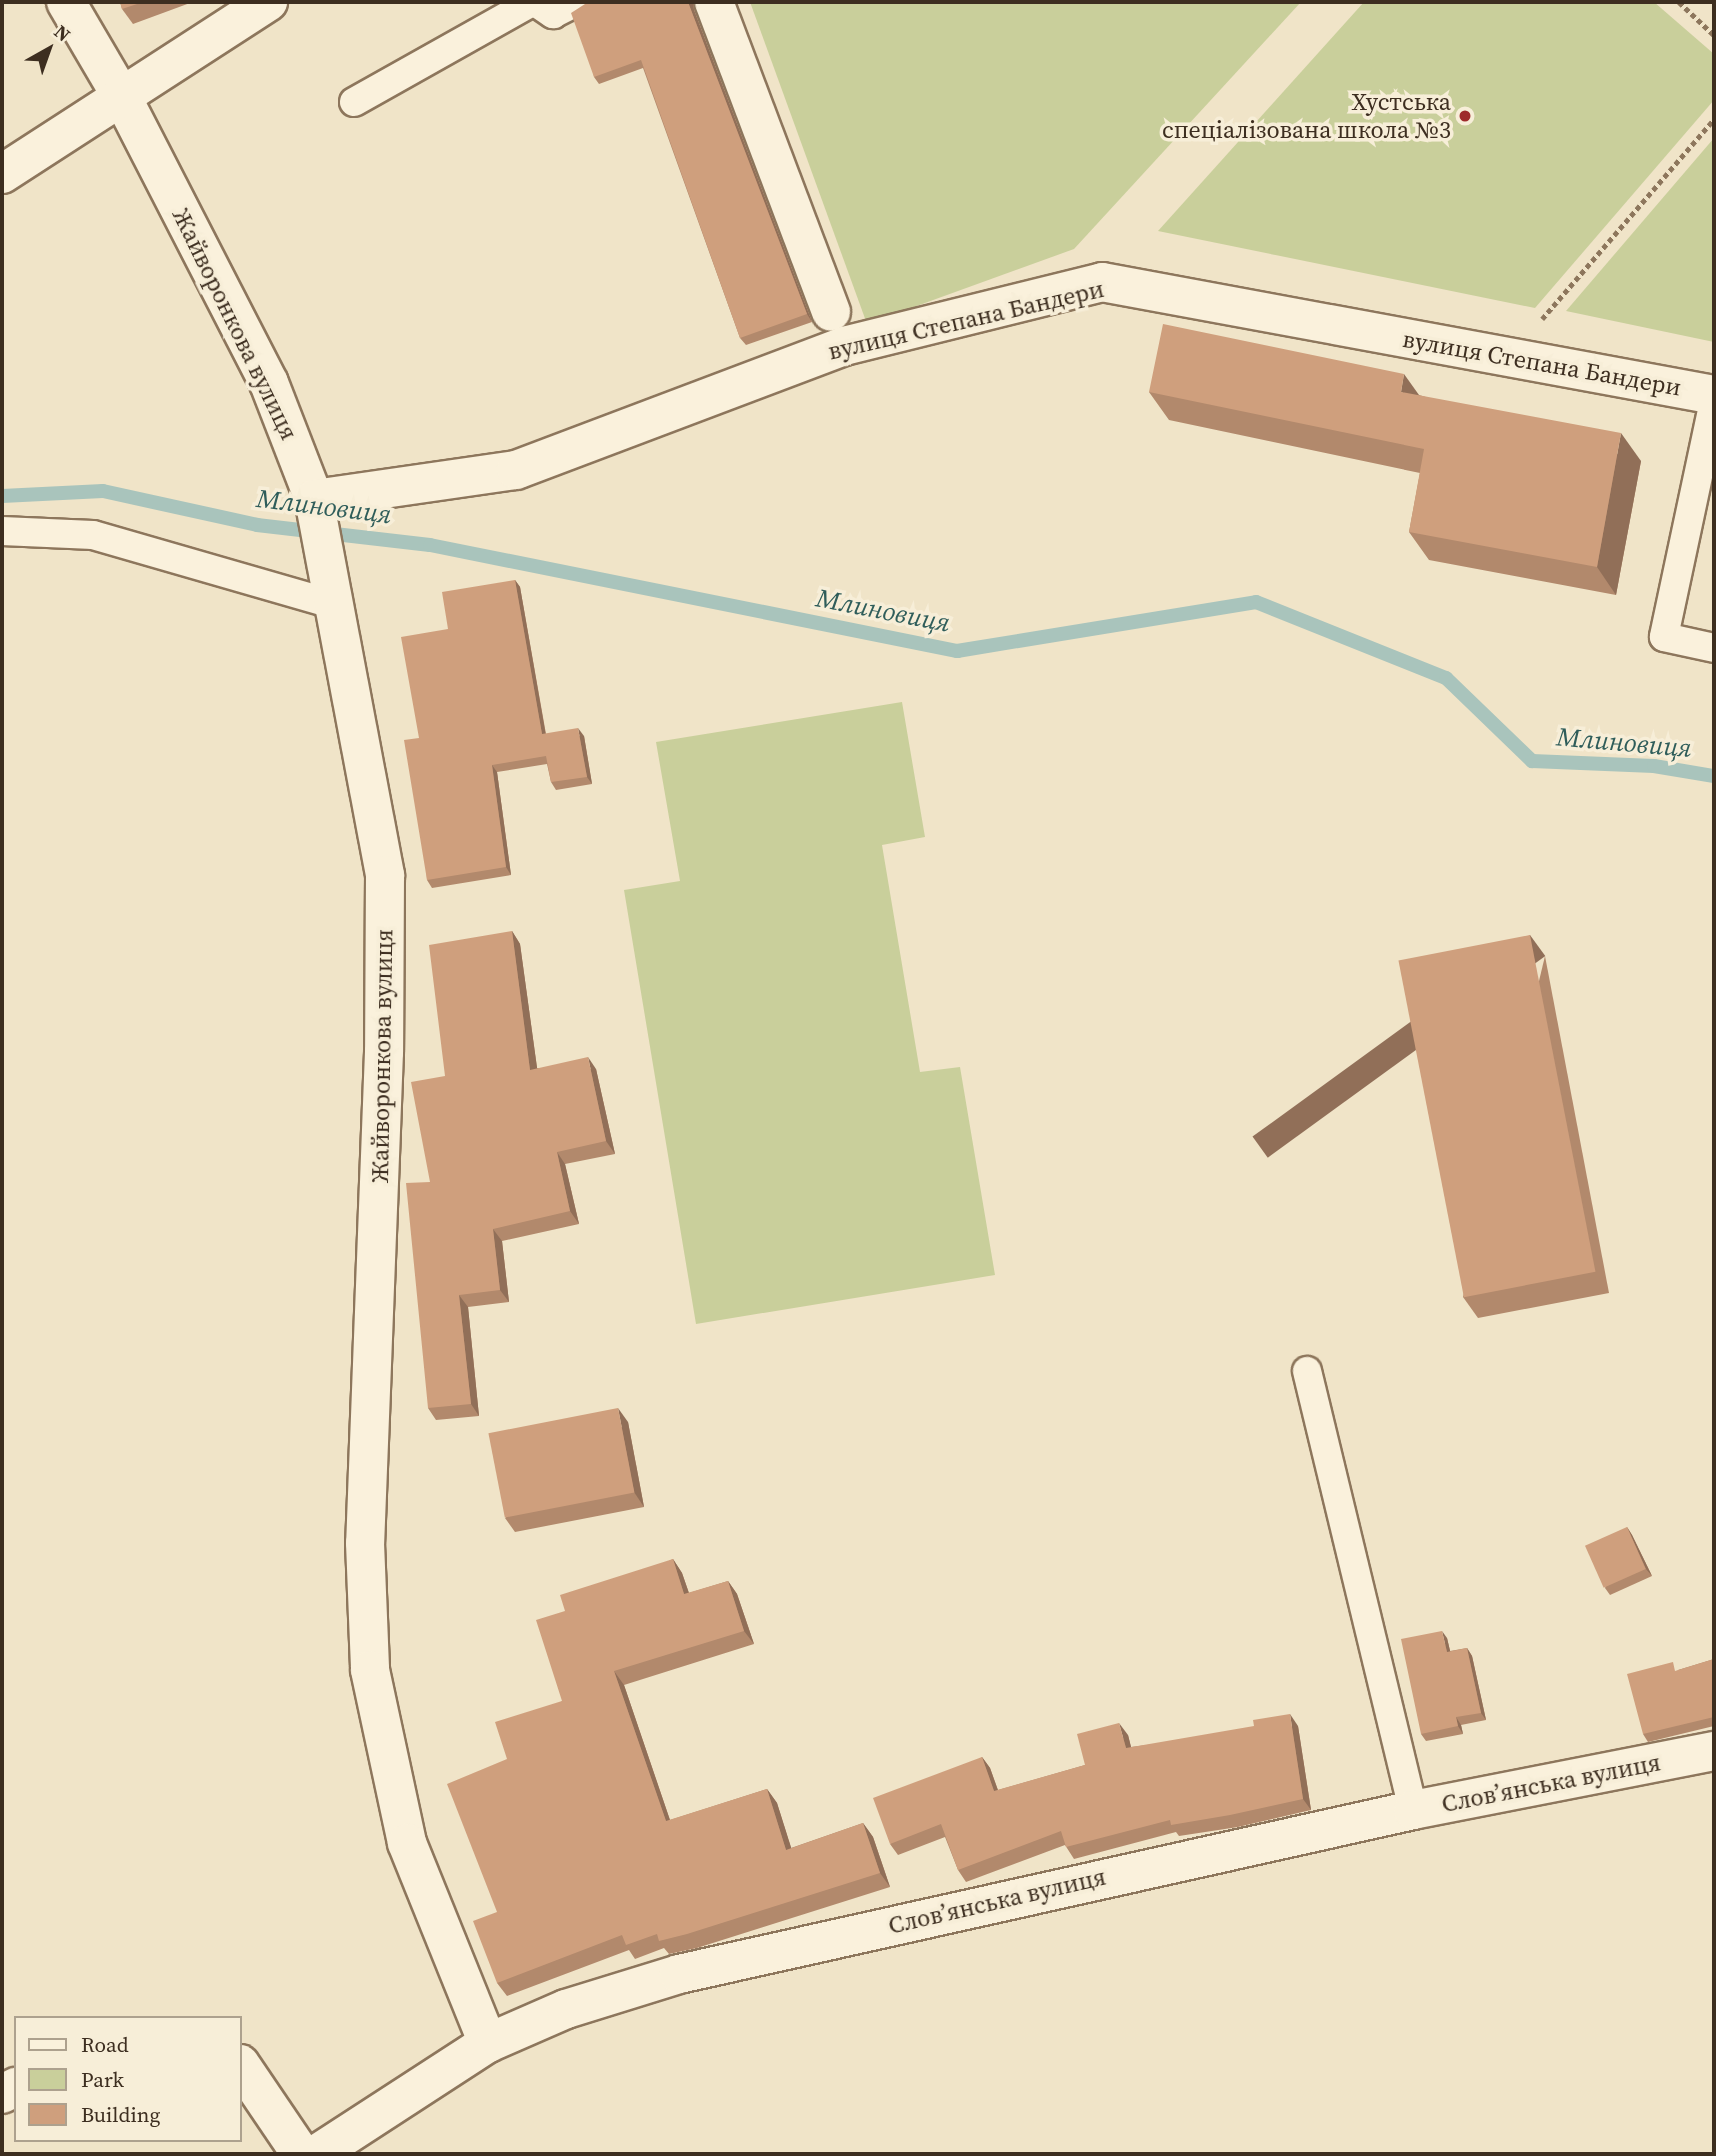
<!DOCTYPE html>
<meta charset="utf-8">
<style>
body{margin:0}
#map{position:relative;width:1716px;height:2156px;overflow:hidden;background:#f0e4c8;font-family:"Source Serif 4",serif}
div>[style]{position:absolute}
.green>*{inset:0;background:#c9cf9b}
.stream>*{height:14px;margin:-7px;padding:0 7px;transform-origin:7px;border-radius:7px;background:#a9c4bc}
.path>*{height:4.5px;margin-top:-2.25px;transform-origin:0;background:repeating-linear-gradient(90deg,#8d765c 0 5px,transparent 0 8.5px)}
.roads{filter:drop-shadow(2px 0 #8d765c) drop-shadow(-2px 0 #8d765c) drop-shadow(0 2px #8d765c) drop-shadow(0 -2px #8d765c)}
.service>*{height:28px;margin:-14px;padding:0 14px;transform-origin:14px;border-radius:14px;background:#faf1dc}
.minor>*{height:38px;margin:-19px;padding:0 19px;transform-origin:19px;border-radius:19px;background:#faf1dc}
.tertiary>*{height:38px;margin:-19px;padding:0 19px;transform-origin:19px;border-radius:19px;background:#faf1dc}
.wall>*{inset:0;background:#b2896c}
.shaded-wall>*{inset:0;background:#916f58;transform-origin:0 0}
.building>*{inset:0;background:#cf9f7d;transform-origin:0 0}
.dots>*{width:19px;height:19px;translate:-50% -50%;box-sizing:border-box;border:4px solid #f7eed8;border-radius:50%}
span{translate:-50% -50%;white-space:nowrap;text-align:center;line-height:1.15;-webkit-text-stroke:7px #f7eed8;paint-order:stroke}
.poi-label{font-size:24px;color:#3d2e20}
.right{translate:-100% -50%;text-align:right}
.street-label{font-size:24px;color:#3d2e20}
.water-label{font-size:26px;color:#2f5d5a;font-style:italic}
.frame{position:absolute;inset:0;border:4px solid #3d2e20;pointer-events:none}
.legend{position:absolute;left:14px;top:2016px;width:228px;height:126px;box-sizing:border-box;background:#f7eed8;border:2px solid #ada18e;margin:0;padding:9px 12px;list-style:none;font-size:21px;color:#3d2e20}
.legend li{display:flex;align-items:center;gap:14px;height:35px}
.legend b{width:35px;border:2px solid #ada18e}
.north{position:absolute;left:14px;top:14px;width:70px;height:70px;-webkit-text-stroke:5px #f7eed8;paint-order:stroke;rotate:40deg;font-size:19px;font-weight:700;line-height:28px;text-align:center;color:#3d2e20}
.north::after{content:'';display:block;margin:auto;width:24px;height:32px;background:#3d2e20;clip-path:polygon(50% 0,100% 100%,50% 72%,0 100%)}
</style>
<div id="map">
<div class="green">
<i style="clip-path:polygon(750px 2px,1301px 2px,1074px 249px,867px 324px)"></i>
<i style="clip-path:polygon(1364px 2px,1654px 2px,1714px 54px,1714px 100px,1535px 308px,1158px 231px)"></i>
<i style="clip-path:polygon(1714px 138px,1714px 342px,1566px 311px)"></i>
<i style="clip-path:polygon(902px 702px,925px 837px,882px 845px,920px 1072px,960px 1067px,995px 1275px,696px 1324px,624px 890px,680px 881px,656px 742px)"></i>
</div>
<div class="stream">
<i style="left:2px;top:496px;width:101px;rotate:-2.8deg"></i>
<i style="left:103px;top:491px;width:158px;rotate:12.4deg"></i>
<i style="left:257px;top:525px;width:174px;rotate:6.6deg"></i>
<i style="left:430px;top:545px;width:538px;rotate:11.37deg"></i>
<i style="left:957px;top:651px;width:303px;rotate:-9.3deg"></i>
<i style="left:1256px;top:602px;width:205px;rotate:21.8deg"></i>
<i style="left:1446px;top:678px;width:120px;rotate:44deg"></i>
<i style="left:1532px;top:761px;width:122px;rotate:2.3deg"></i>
<i style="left:1654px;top:766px;width:61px;rotate:9.5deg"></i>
</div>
<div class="path">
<i style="left:1679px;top:2px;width:48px;rotate:43.3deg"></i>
<i style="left:1542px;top:319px;width:264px;rotate:-49.3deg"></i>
</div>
<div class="roads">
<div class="service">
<i style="left:535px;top:2px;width:22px;rotate:34deg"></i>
<i style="left:553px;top:14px;width:27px;rotate:-27deg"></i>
<i style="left:354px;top:102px;width:204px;rotate:-29.3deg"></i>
<i style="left:1714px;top:401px;width:241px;rotate:102deg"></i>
<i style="left:1664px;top:637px;width:51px;rotate:12.4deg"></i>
<i style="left:2px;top:531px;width:91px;rotate:2.5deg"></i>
<i style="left:93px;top:535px;width:249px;rotate:16.1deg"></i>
<i style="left:1307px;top:1371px;width:452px;rotate:76.4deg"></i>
</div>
<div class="minor">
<i style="left:66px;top:2px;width:113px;rotate:59.6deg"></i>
<i style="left:123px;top:99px;width:319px;rotate:62.8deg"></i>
<i style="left:269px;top:383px;width:124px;rotate:68.8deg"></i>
<i style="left:314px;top:499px;width:383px;rotate:79.3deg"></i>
<i style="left:385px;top:875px;width:177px;rotate:90.3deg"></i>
<i style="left:384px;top:1052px;width:491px;rotate:92.2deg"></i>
<i style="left:365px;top:1543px;width:127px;rotate:87.7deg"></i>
<i style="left:370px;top:1670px;width:177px;rotate:77.9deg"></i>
<i style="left:407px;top:1843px;width:216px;rotate:68deg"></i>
<i style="left:714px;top:2px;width:331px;rotate:69.3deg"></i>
<i style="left:2px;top:174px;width:317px;rotate:-32.9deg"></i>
<i style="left:314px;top:499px;width:204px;rotate:-8.2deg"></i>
<i style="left:516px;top:470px;width:351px;rotate:-20.7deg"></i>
<i style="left:844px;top:346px;width:266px;rotate:-13.9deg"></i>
<i style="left:1102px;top:282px;width:622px;rotate:10.46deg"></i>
<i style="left:240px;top:2064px;width:109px;rotate:55.9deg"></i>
<i style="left:2px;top:2094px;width:16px;rotate:-27deg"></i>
</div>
<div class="tertiary">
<i style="left:317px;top:2154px;width:204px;rotate:-33deg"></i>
<i style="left:488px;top:2043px;width:85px;rotate:-23.6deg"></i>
<i style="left:566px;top:2009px;width:118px;rotate:-17.2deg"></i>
<i style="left:679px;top:1974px;width:752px;rotate:-12.59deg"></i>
<i style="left:1413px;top:1810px;width:307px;rotate:-11.1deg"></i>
</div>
</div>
<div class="wall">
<i style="clip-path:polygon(120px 2px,190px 2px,190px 3px,133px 24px,122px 9px)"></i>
<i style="clip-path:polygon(586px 2px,693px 2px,694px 10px,812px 322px,746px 345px,740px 338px,643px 68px,599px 84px,594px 77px,585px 4px)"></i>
<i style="clip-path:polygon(1149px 392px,1419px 395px,1641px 461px,1616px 595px,1429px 560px,1409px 532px,1420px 473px,1169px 420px)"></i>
<i style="clip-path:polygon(515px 580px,520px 587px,546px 734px,584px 736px,592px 784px,556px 790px,551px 782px,547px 764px,497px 772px,511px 875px,432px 888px,427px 880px,419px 738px,448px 629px)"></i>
<i style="clip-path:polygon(512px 931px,520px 944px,537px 1068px,596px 1069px,615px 1154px,565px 1164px,579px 1224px,502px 1241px,509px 1302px,468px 1307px,479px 1416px,436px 1420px,428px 1408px,430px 1182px)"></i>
<i style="clip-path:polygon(1545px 956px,1609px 1293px,1478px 1318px,1463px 1297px)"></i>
<i style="clip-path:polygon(628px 1422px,644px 1507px,515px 1532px,505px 1518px)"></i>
<i style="clip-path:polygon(1627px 1527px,1632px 1535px,1652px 1576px,1610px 1595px,1605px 1588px)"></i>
<i style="clip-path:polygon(673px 1559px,682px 1573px,689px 1593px,728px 1581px,737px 1594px,754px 1644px,624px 1685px,670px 1820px,767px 1789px,777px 1803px,791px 1848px,863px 1823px,873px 1837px,890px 1887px,697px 1948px,669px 1954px,664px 1948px,635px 1959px,629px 1950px,507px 1996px,497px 1983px,497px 1912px,507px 1759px,562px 1701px,565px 1611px)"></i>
<i style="clip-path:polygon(1447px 1638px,1450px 1651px,1467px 1648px,1472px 1656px,1486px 1720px,1461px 1725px,1463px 1734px,1426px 1741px,1421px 1734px)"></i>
<i style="clip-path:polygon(1714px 1659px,1714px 1726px,1648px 1742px,1643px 1734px,1678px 1670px)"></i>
<i style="clip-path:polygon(1298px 1726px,1311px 1810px,1238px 1827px,1179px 1836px,1176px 1832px,1074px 1859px,1065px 1845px,966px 1882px,958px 1870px,945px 1837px,898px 1855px,890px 1844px,982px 1757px,990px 1768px,998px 1790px,1085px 1765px,1128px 1735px,1131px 1747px)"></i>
</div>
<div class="shaded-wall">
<i style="clip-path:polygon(688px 2px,693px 2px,694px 10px,812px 322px,807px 314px)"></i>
<i style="clip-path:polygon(1404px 374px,1424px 402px,1401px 392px)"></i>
<i style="clip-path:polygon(1621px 433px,1641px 461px,1616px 595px,1597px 567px)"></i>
<i style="clip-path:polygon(515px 580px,520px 587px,547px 742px,542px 734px)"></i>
<i style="clip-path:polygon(578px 728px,584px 736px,592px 784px,587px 777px)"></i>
<i style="clip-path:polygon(492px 765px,497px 772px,511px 875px,506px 867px)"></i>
<i style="clip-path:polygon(512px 931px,520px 944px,539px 1082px,530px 1070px)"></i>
<i style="left:1530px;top:935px;width:26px;height:343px;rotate:54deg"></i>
<i style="clip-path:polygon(588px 1057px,596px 1069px,615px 1154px,606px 1141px)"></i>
<i style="clip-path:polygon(557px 1152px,565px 1164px,579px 1224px,570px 1211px)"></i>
<i style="clip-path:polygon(493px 1229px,502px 1241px,509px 1302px,500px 1290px)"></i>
<i style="clip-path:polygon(459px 1295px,468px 1307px,479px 1416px,471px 1404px)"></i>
<i style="clip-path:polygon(618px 1408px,628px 1422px,644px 1507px,634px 1492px)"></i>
<i style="clip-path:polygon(1627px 1527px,1632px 1535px,1652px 1576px,1646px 1569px)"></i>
<i style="clip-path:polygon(673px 1559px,682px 1573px,694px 1608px,684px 1594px)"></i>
<i style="clip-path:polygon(728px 1581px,737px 1594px,754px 1644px,744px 1631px)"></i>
<i style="clip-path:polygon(1442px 1631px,1447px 1638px,1452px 1659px,1447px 1652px)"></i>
<i style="clip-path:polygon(1467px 1648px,1472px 1656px,1486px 1720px,1481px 1713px)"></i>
<i style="clip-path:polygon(614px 1671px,624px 1685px,675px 1835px,666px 1821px)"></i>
<i style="clip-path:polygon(1290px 1714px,1298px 1726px,1311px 1810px,1303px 1799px)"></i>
<i style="clip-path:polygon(1456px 1717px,1461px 1725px,1463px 1734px,1458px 1726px)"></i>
<i style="clip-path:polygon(1119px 1723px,1128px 1735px,1134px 1759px,1126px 1748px)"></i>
<i style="clip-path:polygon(982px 1757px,990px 1768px,1002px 1802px,994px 1791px)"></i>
<i style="clip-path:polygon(767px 1789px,777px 1803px,796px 1863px,786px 1850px)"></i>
<i style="clip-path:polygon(863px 1823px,873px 1837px,890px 1887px,880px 1873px)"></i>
</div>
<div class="building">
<i style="clip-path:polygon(120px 2px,143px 2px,122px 9px)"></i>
<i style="clip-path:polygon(586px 2px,688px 2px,807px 314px,740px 338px,641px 60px,594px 77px,571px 13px,585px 4px)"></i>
<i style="clip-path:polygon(1163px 324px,1404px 374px,1401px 392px,1621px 433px,1597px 567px,1409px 532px,1424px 449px,1149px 392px)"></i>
<i style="clip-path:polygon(515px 580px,542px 734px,578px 728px,587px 777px,551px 782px,546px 756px,492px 765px,506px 867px,427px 880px,404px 740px,419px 738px,401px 637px,448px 629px,442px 592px)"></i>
<i style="clip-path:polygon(512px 931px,530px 1070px,588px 1057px,606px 1141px,557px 1152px,570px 1211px,493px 1229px,500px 1290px,459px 1295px,471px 1404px,428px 1408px,406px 1183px,430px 1182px,411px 1082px,445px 1076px,429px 945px)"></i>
<i style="left:1530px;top:935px;width:343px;height:134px;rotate:79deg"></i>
<i style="left:618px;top:1408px;width:86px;height:132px;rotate:79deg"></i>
<i style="left:1627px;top:1527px;width:46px;height:46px;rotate:66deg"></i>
<i style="clip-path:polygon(673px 1559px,684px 1594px,728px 1581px,744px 1631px,614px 1671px,666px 1821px,767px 1789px,786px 1850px,863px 1823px,880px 1873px,687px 1934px,659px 1941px,657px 1934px,626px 1945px,622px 1935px,497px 1983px,473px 1921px,497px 1912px,447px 1784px,507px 1759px,495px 1722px,562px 1701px,536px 1620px,565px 1611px,560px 1595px)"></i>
<i style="clip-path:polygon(1442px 1631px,1447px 1652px,1467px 1648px,1481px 1713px,1456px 1717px,1458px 1726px,1421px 1734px,1401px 1639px)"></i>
<i style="clip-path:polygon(1714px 1659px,1714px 1717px,1643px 1734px,1627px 1674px,1673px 1662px,1675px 1671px)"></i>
<i style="clip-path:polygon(1290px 1714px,1303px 1799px,1230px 1815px,1171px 1825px,1170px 1820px,1066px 1847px,1061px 1831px,958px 1870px,941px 1824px,890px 1844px,873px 1798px,982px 1757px,994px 1791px,1085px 1765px,1077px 1734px,1119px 1723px,1126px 1748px,1254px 1726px,1253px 1720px)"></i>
</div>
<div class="dots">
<i style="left:1465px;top:116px;background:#9e2a2b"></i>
</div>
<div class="poi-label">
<span class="right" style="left:1451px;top:116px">Хустська<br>спеціалізована школа №3</span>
</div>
<div class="street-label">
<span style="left:966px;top:320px;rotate:-13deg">вулиця Степана Бандери</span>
<span style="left:235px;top:324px;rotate:64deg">Жайворонкова вулиця</span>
<span style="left:1542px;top:363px;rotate:10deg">вулиця Степана Бандери</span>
<span style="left:382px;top:1056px;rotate:-89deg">Жайворонкова вулиця</span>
<span style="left:1551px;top:1783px;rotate:-11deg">Словʼянська вулиця</span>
<span style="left:997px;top:1901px;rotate:-13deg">Словʼянська вулиця</span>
</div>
<div class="water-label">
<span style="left:324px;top:507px;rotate:7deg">Млиновиця</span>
<span style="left:883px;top:611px;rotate:11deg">Млиновиця</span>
<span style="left:1624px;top:743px;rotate:5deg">Млиновиця</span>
</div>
<div class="frame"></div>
<ul class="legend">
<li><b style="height:9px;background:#faf1dc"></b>Road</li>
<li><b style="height:19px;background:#c9cf9b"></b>Park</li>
<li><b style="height:19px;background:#cf9f7d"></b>Building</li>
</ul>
<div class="north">N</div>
</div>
